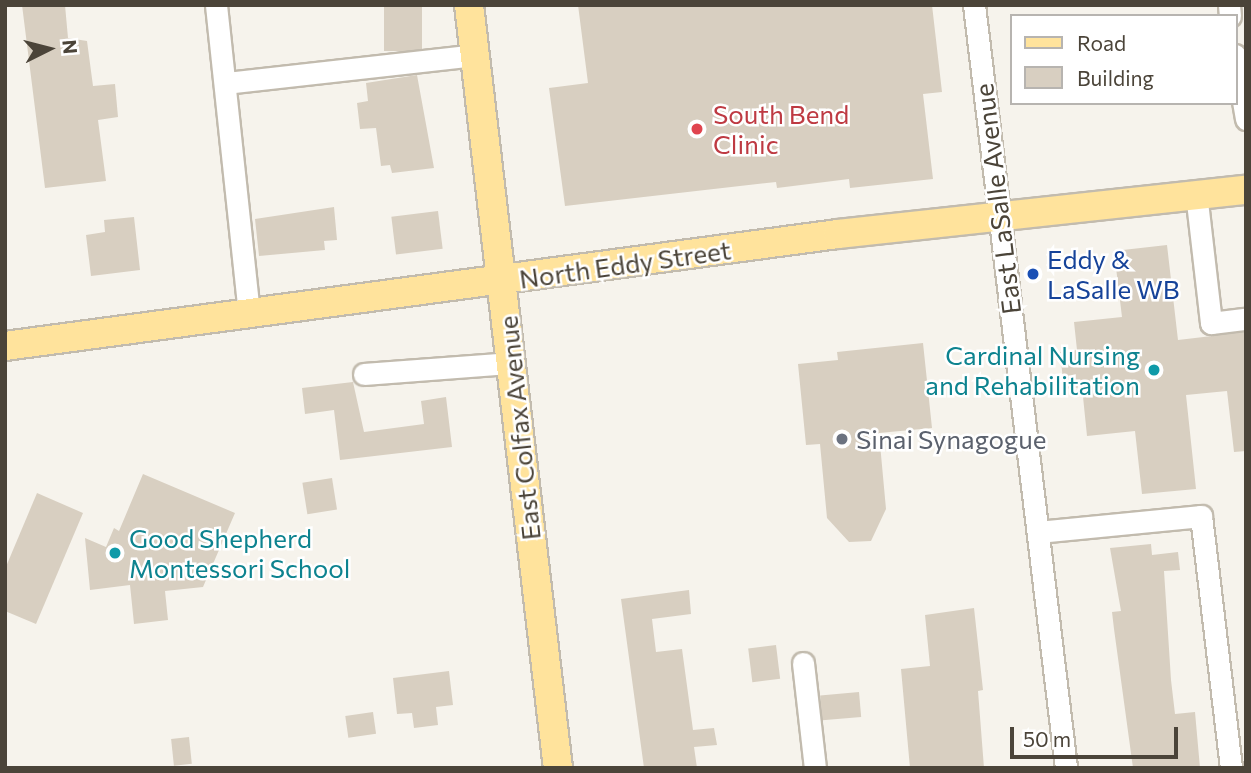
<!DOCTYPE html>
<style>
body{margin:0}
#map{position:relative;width:1251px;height:773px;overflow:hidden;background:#f6f3ec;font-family:Commissioner,sans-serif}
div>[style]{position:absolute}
.building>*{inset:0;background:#d8cfc1;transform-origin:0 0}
.roads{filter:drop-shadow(2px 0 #c2bbae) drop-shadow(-2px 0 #c2bbae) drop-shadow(0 2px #c2bbae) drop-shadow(0 -2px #c2bbae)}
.minor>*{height:21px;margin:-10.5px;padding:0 10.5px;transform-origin:10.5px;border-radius:10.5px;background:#fff}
.major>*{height:28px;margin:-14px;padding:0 14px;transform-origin:14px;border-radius:14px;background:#ffe39c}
.dots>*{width:19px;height:19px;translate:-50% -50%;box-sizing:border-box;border:4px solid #fff;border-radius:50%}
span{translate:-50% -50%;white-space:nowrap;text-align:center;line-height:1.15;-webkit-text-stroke:5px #fff;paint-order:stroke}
.health-label{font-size:26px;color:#be3a42}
.left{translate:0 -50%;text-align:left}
.street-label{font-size:26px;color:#4b4439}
.transit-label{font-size:26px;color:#164399}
.culture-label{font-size:26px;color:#0d838f}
.right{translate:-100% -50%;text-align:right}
.worship-label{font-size:26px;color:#5b616d}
.frame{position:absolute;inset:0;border:7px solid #4b4439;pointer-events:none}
.legend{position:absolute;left:1010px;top:14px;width:228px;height:91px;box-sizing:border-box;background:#fff;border:2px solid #b7b4b0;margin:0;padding:9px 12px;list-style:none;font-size:21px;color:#4b4439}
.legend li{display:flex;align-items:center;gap:14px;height:35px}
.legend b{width:35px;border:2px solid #b7b4b0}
.north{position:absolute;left:14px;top:14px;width:70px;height:70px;-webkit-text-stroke:5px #fff;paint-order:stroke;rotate:84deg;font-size:19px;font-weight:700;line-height:28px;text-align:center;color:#4b4439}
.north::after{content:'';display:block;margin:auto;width:24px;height:32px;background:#4b4439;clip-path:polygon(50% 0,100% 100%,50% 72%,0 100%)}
.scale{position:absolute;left:1010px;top:727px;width:168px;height:32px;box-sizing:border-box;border:4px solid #4b4439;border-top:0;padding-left:9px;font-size:21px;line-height:24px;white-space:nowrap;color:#4b4439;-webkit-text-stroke:5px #fff;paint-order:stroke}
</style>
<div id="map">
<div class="building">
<i style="clip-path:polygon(22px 5px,65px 5px,68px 38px,87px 41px,93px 86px,115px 84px,118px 117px,98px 120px,106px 181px,45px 188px)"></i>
<i style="left:384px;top:5px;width:38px;height:46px"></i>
<i style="clip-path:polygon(578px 5px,932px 5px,942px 92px,923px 94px,933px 179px,850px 188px,849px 179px,777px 188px,776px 182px,565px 206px,549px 88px,588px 83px)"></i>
<i style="clip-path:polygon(417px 75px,434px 168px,392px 173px,390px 165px,381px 166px,376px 128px,360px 129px,357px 103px,368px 101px,366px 83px)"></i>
<i style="clip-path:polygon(334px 207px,337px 240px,324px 241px,325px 250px,259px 256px,255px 219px)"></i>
<i style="left:438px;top:211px;width:38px;height:47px;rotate:83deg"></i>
<i style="clip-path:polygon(134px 217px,140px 270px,91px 276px,86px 235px,105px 232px,104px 220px)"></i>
<i style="clip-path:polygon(1167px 245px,1178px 340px,1246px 332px,1246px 451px,1234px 452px,1227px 391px,1186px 395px,1196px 489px,1142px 494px,1135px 431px,1087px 436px,1082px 387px,1064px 389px,1060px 352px,1077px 350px,1074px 322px,1122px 317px,1114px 251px)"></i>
<i style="clip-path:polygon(923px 343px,932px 428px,879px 433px,886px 509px,871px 541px,849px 542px,827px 518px,820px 444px,806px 445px,798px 364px,838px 360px,837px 352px)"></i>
<i style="clip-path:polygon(353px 382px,364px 432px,424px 424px,421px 401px,446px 397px,452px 447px,340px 460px,334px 410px,305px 414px,302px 388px)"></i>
<i style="clip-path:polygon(143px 474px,235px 513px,203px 587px,165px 591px,168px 620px,134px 624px,130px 585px,90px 590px,85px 538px,106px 547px,114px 528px,119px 531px)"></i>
<i style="left:332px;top:478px;width:32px;height:30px;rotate:81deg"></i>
<i style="clip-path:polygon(37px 493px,83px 513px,36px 624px,5px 611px,5px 569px)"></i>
<i style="clip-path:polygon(1151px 544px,1152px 555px,1178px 552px,1180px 570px,1164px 571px,1171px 680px,1175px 714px,1195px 712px,1200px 768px,1133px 768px,1114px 629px,1112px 612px,1121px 611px,1110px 548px)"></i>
<i style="clip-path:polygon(689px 590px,691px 614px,652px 619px,656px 652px,682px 649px,693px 730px,714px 728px,717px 745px,694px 747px,697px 768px,644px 768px,621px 599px)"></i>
<i style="clip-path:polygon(974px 608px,983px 690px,978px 691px,984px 768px,910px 768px,901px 669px,930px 666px,925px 615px)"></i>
<i style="left:776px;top:645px;width:34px;height:28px;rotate:83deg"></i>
<i style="clip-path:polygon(449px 671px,453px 705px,436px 707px,438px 725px,414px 728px,412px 713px,397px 714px,393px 678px)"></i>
<i style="left:859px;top:692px;width:25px;height:39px;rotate:85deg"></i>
<i style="left:373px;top:712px;width:22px;height:28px;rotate:82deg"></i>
<i style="left:189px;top:737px;width:27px;height:18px;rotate:84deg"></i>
</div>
<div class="roads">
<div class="minor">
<i style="left:216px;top:5px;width:310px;rotate:83.9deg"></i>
<i style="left:974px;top:5px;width:769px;rotate:83.12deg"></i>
<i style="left:1229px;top:5px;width:11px;rotate:85deg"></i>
<i style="left:1235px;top:55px;width:65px;rotate:80.2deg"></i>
<i style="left:226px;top:83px;width:251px;rotate:-6.4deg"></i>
<i style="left:1196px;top:193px;width:131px;rotate:83.4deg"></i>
<i style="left:1211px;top:323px;width:35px;rotate:-7deg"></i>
<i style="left:364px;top:374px;width:148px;rotate:-4.3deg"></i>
<i style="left:1038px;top:532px;width:164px;rotate:-5.6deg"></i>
<i style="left:1201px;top:516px;width:254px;rotate:83.2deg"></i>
<i style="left:803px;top:663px;width:106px;rotate:83.5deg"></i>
</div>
<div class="major">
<i style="left:469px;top:5px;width:768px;rotate:83.35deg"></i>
<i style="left:5px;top:346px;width:840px;rotate:-7.66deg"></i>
<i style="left:838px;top:234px;width:410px;rotate:-6.2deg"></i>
</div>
</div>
<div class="dots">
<i style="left:697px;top:129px;background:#e0444e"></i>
<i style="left:1033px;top:274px;background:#1a4fb4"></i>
<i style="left:1154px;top:370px;background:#0f9aa8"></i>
<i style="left:842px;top:439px;background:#6b7280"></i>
<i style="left:115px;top:553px;background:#0f9aa8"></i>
</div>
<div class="health-label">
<span class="left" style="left:713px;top:129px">South Bend<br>Clinic</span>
</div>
<div class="street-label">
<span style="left:997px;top:199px;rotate:-97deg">East LaSalle Avenue</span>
<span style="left:625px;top:264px;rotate:-8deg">North Eddy Street</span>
<span style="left:519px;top:428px;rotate:-96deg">East Colfax Avenue</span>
</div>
<div class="transit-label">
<span class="left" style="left:1047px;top:274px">Eddy &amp;<br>LaSalle WB</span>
</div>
<div class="culture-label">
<span class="right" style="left:1140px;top:370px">Cardinal Nursing<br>and Rehabilitation</span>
<span class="left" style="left:129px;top:553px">Good Shepherd<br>Montessori School</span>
</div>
<div class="worship-label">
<span class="left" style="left:856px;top:439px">Sinai Synagogue</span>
</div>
<div class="frame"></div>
<ul class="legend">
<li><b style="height:9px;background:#ffe39c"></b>Road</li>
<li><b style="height:19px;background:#d8cfc1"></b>Building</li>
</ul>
<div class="north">N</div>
<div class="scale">50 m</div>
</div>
